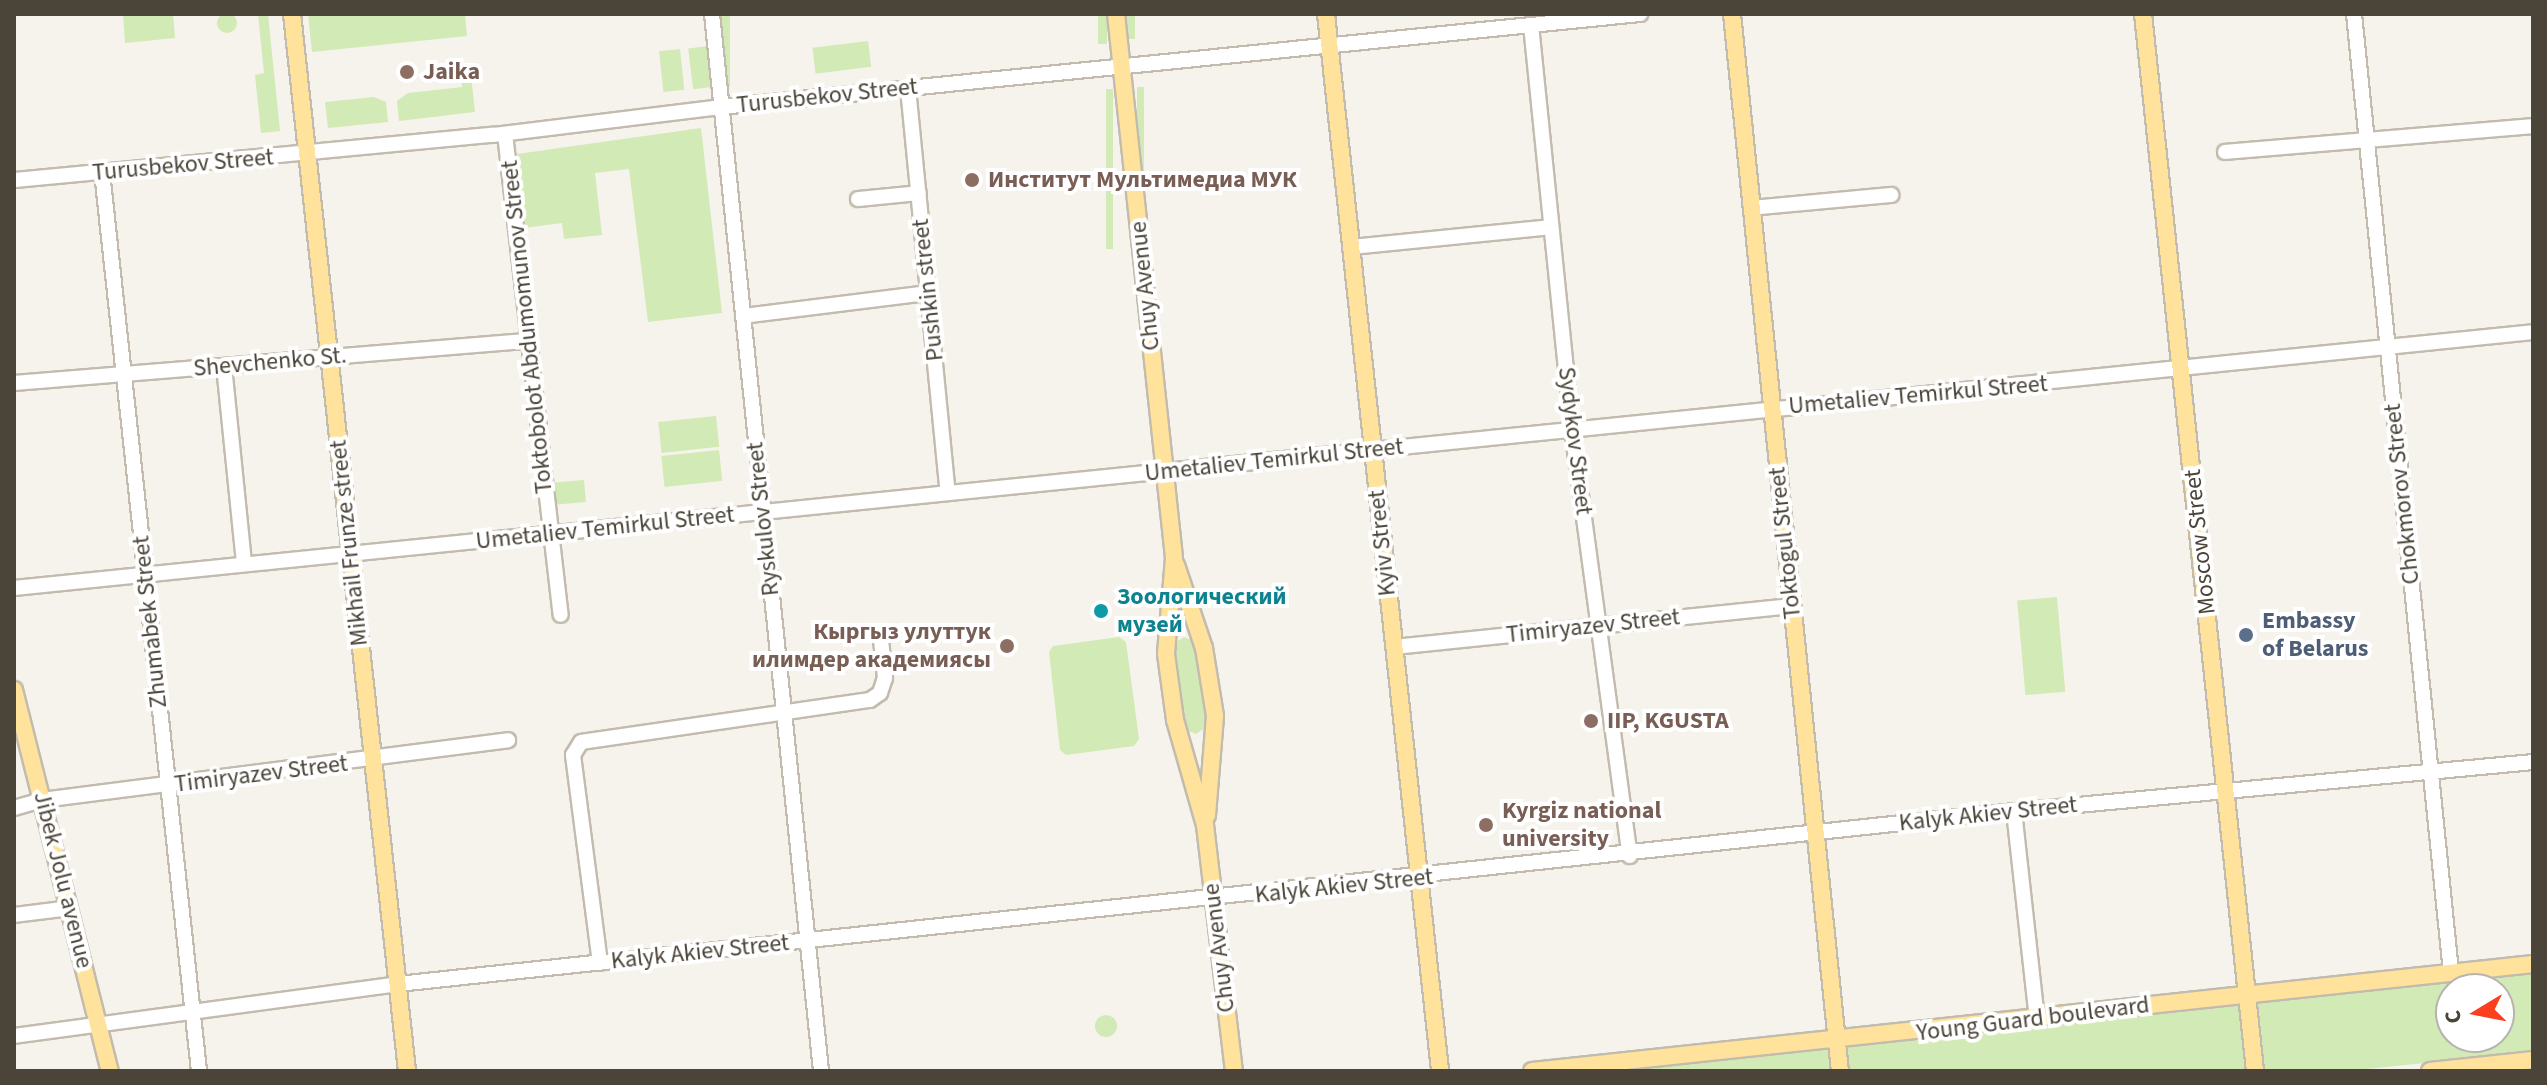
<!DOCTYPE html>
<meta charset="utf-8">
<style>
body{margin:0}
#map{position:relative;width:2547px;height:1085px;overflow:hidden;background:#f6f3ec;font-family:"Source Sans 3",sans-serif}
div>[style]{position:absolute}
.green>*{inset:0;background:#d2eab5;transform-origin:0 0}
.round{border-radius:50%}
.roads{filter:drop-shadow(2px 0 #c2bbae) drop-shadow(-2px 0 #c2bbae) drop-shadow(0 2px #c2bbae) drop-shadow(0 -2px #c2bbae)}
.minor>*{height:14px;margin:-7px;padding:0 7px;transform-origin:7px;border-radius:7px;background:#fff}
.major>*{height:16px;margin:-8px;padding:0 8px;transform-origin:8px;border-radius:8px;background:#ffe39c}
.dots>*{width:22px;height:22px;translate:-50% -50%;box-sizing:border-box;border:4px solid #fff;border-radius:50%}
span{translate:-50% -50%;white-space:nowrap;text-align:center;line-height:1.15;-webkit-text-stroke:8px #fff;paint-order:stroke}
.education-label{font-size:24px;color:#785e54;font-weight:700}
.left{translate:0 -50%;text-align:left}
.right{translate:-100% -50%;text-align:right}
.street-label{font-size:24px;color:#4b4439}
.culture-label{font-size:24px;color:#0d838f;font-weight:700}
.service-label{font-size:24px;color:#4e5e75;font-weight:700}
.frame{position:absolute;inset:0;border:16px solid #4b4439;pointer-events:none}
.north{position:absolute;left:2435px;top:973px;width:80px;height:80px;box-sizing:border-box;background:#fff;border:2px solid #b7b4b0;border-radius:50%;rotate:260deg;font-size:22px;font-weight:700;line-height:32px;text-align:center;color:#4b4439}
.north::after{content:'';display:block;margin:auto;width:28px;height:36px;background:#fc3f1d;clip-path:polygon(50% 0,100% 100%,50% 72%,0 100%)}
</style>
<div id="map">
<div class="green">
<i class="round" style="left:217px;top:13px;width:20px;height:20px"></i>
<i style="clip-path:polygon(123px 14px,173px 14px,175px 38px,125px 43px)"></i>
<i style="clip-path:polygon(258px 14px,268px 14px,280px 131px,261px 133px,255px 75px,264px 73px)"></i>
<i style="clip-path:polygon(308px 14px,465px 14px,467px 36px,312px 52px)"></i>
<i style="left:718px;top:14px;width:12px;height:72px"></i>
<i style="left:1098px;top:14px;width:9px;height:30px"></i>
<i style="left:1124px;top:14px;width:11px;height:25px"></i>
<i style="left:868px;top:41px;width:26px;height:56px;rotate:83deg"></i>
<i style="left:709px;top:46px;width:41px;height:21px;rotate:83deg"></i>
<i style="left:680px;top:49px;width:41px;height:21px;rotate:84deg"></i>
<i style="clip-path:polygon(470px 66px,475px 112px,399px 121px,397px 101px,408px 93px,462px 87px,460px 67px)"></i>
<i style="left:1137px;top:87px;width:7px;height:90px"></i>
<i style="left:1106px;top:89px;width:7px;height:160px"></i>
<i style="clip-path:polygon(374px 97px,386px 102px,388px 122px,328px 128px,325px 102px)"></i>
<i style="clip-path:polygon(701px 128px,722px 313px,648px 322px,629px 169px,595px 173px,602px 235px,564px 239px,562px 223px,517px 229px,510px 155px)"></i>
<i style="left:716px;top:416px;width:31px;height:58px;rotate:84deg"></i>
<i style="left:719px;top:450px;width:31px;height:58px;rotate:84deg"></i>
<i style="left:584px;top:480px;width:22px;height:32px;rotate:85deg"></i>
<i style="left:2057px;top:597px;width:95px;height:40px;rotate:85deg"></i>
<i style="clip-path:polygon(1119px 637px,1126px 642px,1139px 739px,1134px 746px,1066px 755px,1060px 750px,1049px 652px,1053px 646px)"></i>
<i style="clip-path:polygon(1184px 637px,1196px 642px,1208px 726px,1196px 734px,1183px 729px,1172px 645px)"></i>
<i style="clip-path:polygon(evenodd,2533px 972px,2533px 1052px,2347px 1071px,2264px 1071px,2257px 1001px,2533px 972px,2451px 989px,2499px 989px,2499px 1037px,2451px 1037px,2451px 989px)"></i>
<i style="clip-path:polygon(2238px 1003px,2245px 1071px,1849px 1071px,1846px 1044px)"></i>
<i class="round" style="left:1095px;top:1015px;width:22px;height:22px"></i>
<i style="clip-path:polygon(1828px 1046px,1831px 1071px,1590px 1071px)"></i>
</div>
<div class="roads">
<div class="minor">
<i style="left:712px;top:14px;width:1063px;rotate:84.11deg"></i>
<i style="left:2354px;top:14px;width:964px;rotate:84.22deg"></i>
<i style="left:1531px;top:25px;width:406px;rotate:84.2deg"></i>
<i style="left:1572px;top:429px;width:431px;rotate:82.3deg"></i>
<i style="left:908px;top:88px;width:407px;rotate:84.4deg"></i>
<i style="left:505px;top:134px;width:484px;rotate:83.4deg"></i>
<i style="left:2225px;top:152px;width:309px;rotate:-4.8deg"></i>
<i style="left:102px;top:172px;width:904px;rotate:83.84deg"></i>
<i style="left:14px;top:180px;width:481px;rotate:-5.4deg"></i>
<i style="left:493px;top:135px;width:230px;rotate:-7deg"></i>
<i style="left:721px;top:107px;width:924px;rotate:-5.78deg"></i>
<i style="left:858px;top:199px;width:61px;rotate:-5.6deg"></i>
<i style="left:1751px;top:208px;width:141px;rotate:-5.3deg"></i>
<i style="left:1351px;top:247px;width:200px;rotate:-5.7deg"></i>
<i style="left:743px;top:316px;width:186px;rotate:-7.1deg"></i>
<i style="left:224px;top:366px;width:198px;rotate:84.2deg"></i>
<i style="left:14px;top:383px;width:514px;rotate:-4.69deg"></i>
<i style="left:14px;top:588px;width:2532px;rotate:-5.8deg"></i>
<i style="left:1394px;top:647px;width:400px;rotate:-5.9deg"></i>
<i style="left:14px;top:808px;width:29px;rotate:-16deg"></i>
<i style="left:42px;top:800px;width:470px;rotate:-7.3deg"></i>
<i style="left:2014px;top:811px;width:208px;rotate:83.7deg"></i>
<i style="left:14px;top:915px;width:56px;rotate:-7.1deg"></i>
<i style="left:600px;top:963px;width:210px;rotate:-97.4deg"></i>
<i style="left:573px;top:755px;width:15px;rotate:-58deg"></i>
<i style="left:581px;top:742px;width:292px;rotate:-8.3deg"></i>
<i style="left:870px;top:700px;width:12px;rotate:-35deg"></i>
<i style="left:880px;top:693px;width:16px;rotate:-72deg"></i>
<i style="left:885px;top:678px;width:38px;rotate:-96deg"></i>
<i style="left:14px;top:1036px;width:388px;rotate:-7.7deg"></i>
<i style="left:398px;top:984px;width:1625px;rotate:-6.11deg"></i>
<i style="left:2014px;top:811px;width:521px;rotate:-5.39deg"></i>
</div>
<div class="major">
<i style="left:292px;top:14px;width:1063px;rotate:83.79deg"></i>
<i style="left:1116px;top:14px;width:547px;rotate:83.91deg"></i>
<i style="left:1174px;top:558px;width:96px;rotate:94.8deg"></i>
<i style="left:1166px;top:654px;width:67px;rotate:82.2deg"></i>
<i style="left:1175px;top:720px;width:109px;rotate:74.1deg"></i>
<i style="left:1205px;top:825px;width:248px;rotate:83.3deg"></i>
<i style="left:1326px;top:14px;width:1063px;rotate:83.84deg"></i>
<i style="left:1732px;top:14px;width:1063px;rotate:84.17deg"></i>
<i style="left:2143px;top:14px;width:1063px;rotate:83.95deg"></i>
<i style="left:1176px;top:565px;width:88px;rotate:71.4deg"></i>
<i style="left:1204px;top:648px;width:69px;rotate:80.8deg"></i>
<i style="left:1215px;top:716px;width:100px;rotate:94.6deg"></i>
<i style="left:14px;top:690px;width:393px;rotate:75.9deg"></i>
<i style="left:1532px;top:1071px;width:1007px;rotate:-6.1deg"></i>
<i style="left:2430px;top:1071px;width:104px;rotate:-6.1deg"></i>
</div>
</div>
<div class="dots">
<i style="left:407px;top:72px;background:#8d6e63"></i>
<i style="left:972px;top:180px;background:#8d6e63"></i>
<i style="left:1101px;top:611px;background:#0f9aa8"></i>
<i style="left:2246px;top:635px;background:#5c6f8a"></i>
<i style="left:1007px;top:646px;background:#8d6e63"></i>
<i style="left:1591px;top:721px;background:#8d6e63"></i>
<i style="left:1486px;top:825px;background:#8d6e63"></i>
</div>
<div class="education-label">
<span class="left" style="left:423px;top:72px">Jaika</span>
<span class="left" style="left:988px;top:180px">Институт Мультимедиа МУК</span>
<span class="right" style="left:991px;top:646px">Кыргыз улуттук<br>илимдер академиясы</span>
<span class="left" style="left:1607px;top:721px">IIP, KGUSTA</span>
<span class="left" style="left:1502px;top:825px">Kyrgiz national<br>university</span>
</div>
<div class="street-label">
<span style="left:827px;top:96px;rotate:-6deg">Turusbekov Street</span>
<span style="left:183px;top:165px;rotate:-5deg">Turusbekov Street</span>
<span style="left:1145px;top:286px;rotate:-96deg">Chuy Avenue</span>
<span style="left:928px;top:290px;rotate:-96deg">Pushkin street</span>
<span style="left:527px;top:327px;rotate:-96deg">Toktobolot Abdumomunov Street</span>
<span style="left:270px;top:362px;rotate:-5deg">Shevchenko St.</span>
<span style="left:1918px;top:395px;rotate:-5deg">Umetaliev Temirkul Street</span>
<span style="left:1575px;top:441px;rotate:83deg">Sydykov Street</span>
<span style="left:1274px;top:460px;rotate:-6deg">Umetaliev Temirkul Street</span>
<span style="left:2402px;top:494px;rotate:-96deg">Chokmorov Street</span>
<span style="left:763px;top:519px;rotate:-96deg">Ryskulov Street</span>
<span style="left:605px;top:528px;rotate:-6deg">Umetaliev Temirkul Street</span>
<span style="left:2200px;top:542px;rotate:-96deg">Moscow Street</span>
<span style="left:349px;top:543px;rotate:-96deg">Mikhail Frunze street</span>
<span style="left:1382px;top:543px;rotate:-96deg">Kyiv Street</span>
<span style="left:1785px;top:543px;rotate:-96deg">Toktogul Street</span>
<span style="left:150px;top:622px;rotate:-96deg">Zhumabek Street</span>
<span style="left:1593px;top:626px;rotate:-6deg">Timiryazev Street</span>
<span style="left:261px;top:774px;rotate:-7deg">Timiryazev Street</span>
<span style="left:1988px;top:814px;rotate:-6deg">Kalyk Akiev Street</span>
<span style="left:63px;top:880px;rotate:76deg">Jibek Jolu avenue</span>
<span style="left:1344px;top:886px;rotate:-6deg">Kalyk Akiev Street</span>
<span style="left:1219px;top:948px;rotate:-97deg">Chuy Avenue</span>
<span style="left:700px;top:952px;rotate:-6deg">Kalyk Akiev Street</span>
<span style="left:2033px;top:1019px;rotate:-7deg">Young Guard boulevard</span>
</div>
<div class="culture-label">
<span class="left" style="left:1117px;top:611px">Зоологический<br>музей</span>
</div>
<div class="service-label">
<span class="left" style="left:2262px;top:635px">Embassy<br>of Belarus</span>
</div>
<div class="frame"></div>
<div class="north">С</div>
</div>
